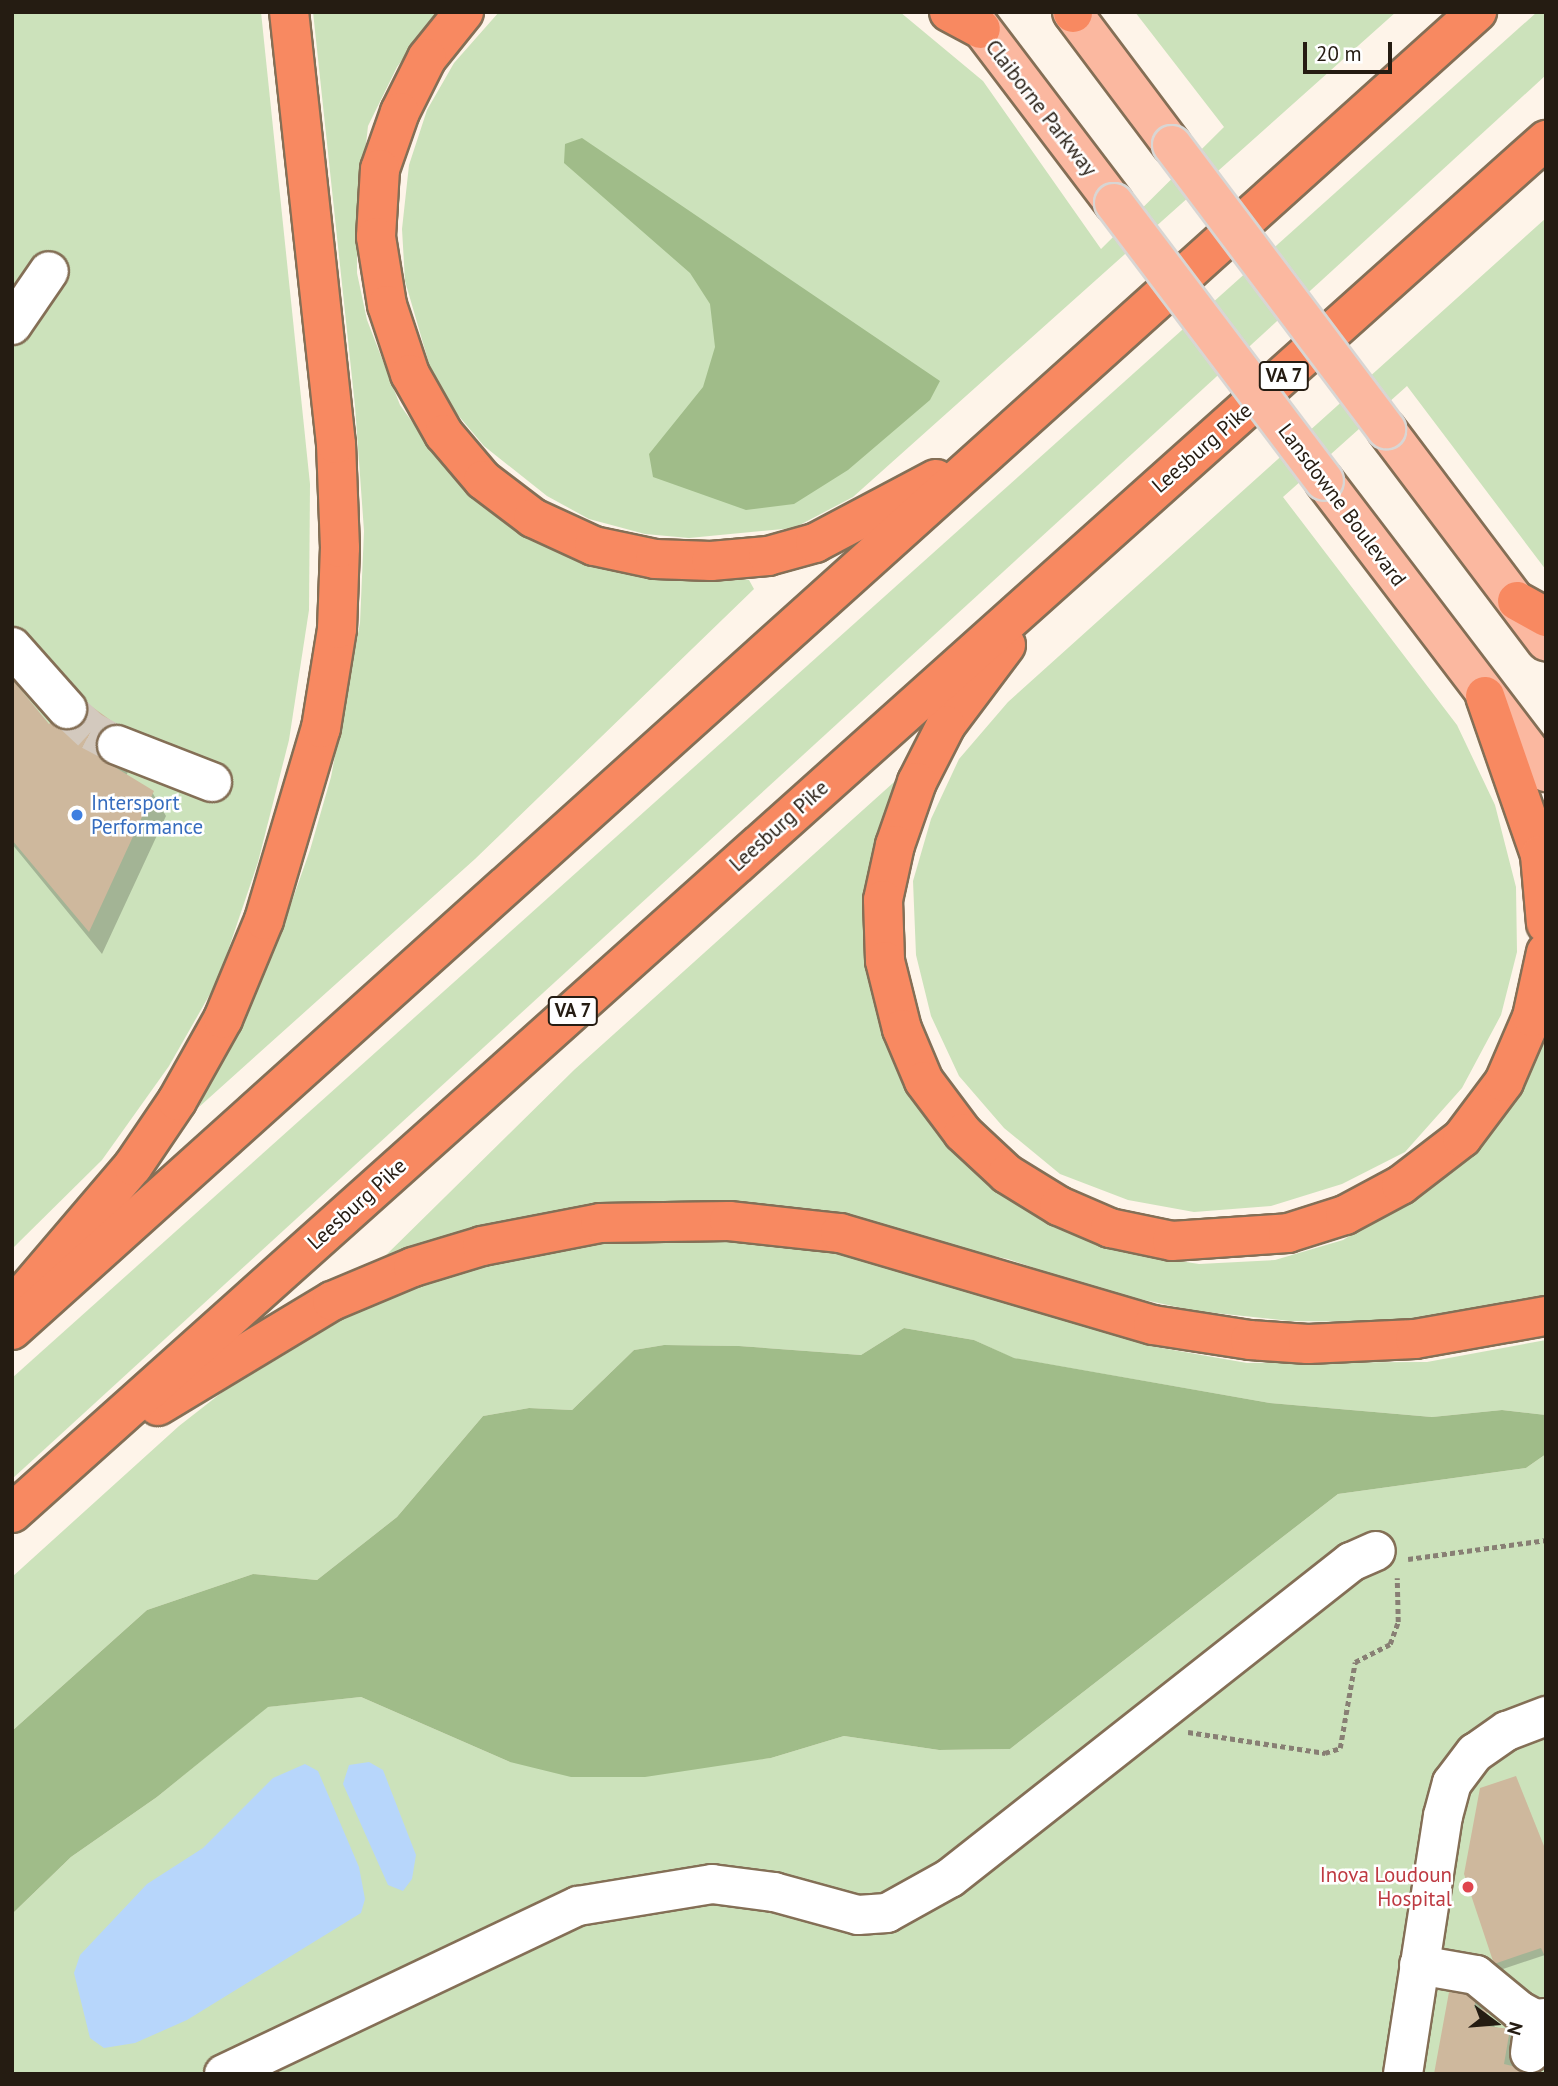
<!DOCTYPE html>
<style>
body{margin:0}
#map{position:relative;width:1558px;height:2086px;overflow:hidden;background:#fef4e9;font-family:"PT Sans",sans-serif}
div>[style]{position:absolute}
.green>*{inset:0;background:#cce2bb}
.forest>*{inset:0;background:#a0bc89}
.water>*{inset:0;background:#b7d6fb}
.shadow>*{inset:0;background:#0003}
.building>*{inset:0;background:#ceb89d}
.minor-tunnel>*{height:38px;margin-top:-19px;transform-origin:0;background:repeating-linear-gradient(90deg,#d3c9be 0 38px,transparent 0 57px)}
.path>*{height:4.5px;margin-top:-2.25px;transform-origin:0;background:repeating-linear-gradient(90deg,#887f74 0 5px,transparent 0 8.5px)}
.roads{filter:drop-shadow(2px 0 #846f56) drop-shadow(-2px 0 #846f56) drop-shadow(0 2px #846f56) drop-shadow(0 -2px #846f56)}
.minor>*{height:38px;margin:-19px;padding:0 19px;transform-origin:19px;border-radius:19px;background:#fff}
.major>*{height:38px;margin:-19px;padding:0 19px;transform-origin:19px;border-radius:19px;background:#fbb8a0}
.highway>*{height:38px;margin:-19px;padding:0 19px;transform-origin:19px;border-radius:19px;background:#f88961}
.bridges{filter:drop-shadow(2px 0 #d8d6d4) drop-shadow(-2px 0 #d8d6d4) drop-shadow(0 2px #d8d6d4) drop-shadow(0 -2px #d8d6d4)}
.major-bridge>*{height:38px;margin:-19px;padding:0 19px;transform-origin:19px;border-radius:19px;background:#fbb8a0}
.dots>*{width:19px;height:19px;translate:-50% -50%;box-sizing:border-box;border:4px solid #fff;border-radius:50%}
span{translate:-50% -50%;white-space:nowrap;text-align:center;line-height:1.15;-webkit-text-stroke:5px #fff;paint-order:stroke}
.shield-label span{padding:2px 5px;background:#fff;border:2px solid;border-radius:5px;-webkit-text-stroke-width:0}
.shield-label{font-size:19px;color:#251c12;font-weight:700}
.street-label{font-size:21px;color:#251c12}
.shop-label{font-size:21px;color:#366cbe}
.left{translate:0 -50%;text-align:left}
.health-label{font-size:21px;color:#be3a42}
.right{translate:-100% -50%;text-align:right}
.frame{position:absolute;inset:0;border:14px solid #251c12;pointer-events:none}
.north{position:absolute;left:1460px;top:1988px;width:70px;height:70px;-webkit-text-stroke:5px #fff;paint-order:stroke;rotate:106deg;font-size:19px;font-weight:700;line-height:28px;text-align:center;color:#251c12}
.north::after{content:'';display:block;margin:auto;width:24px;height:32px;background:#251c12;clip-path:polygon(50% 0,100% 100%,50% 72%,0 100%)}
.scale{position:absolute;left:1303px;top:42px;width:89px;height:32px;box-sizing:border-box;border:4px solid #251c12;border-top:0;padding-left:9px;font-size:21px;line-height:24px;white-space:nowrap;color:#251c12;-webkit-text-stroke:5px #fff;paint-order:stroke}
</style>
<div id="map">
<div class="green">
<i style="clip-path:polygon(12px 12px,261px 12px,310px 484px,309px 610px,289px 740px,258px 862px,218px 980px,169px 1066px,102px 1160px,12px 1249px)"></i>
<i style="clip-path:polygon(313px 12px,437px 12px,397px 67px,368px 126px,357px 225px,357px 273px,367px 320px,400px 405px,431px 448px,462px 483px,731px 578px,749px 580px,754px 589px,475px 859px,199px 1107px,281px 932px,310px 850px,331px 777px,360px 623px,364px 531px,355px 406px)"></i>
<i style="clip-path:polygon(499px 12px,900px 12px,983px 81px,1101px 249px,1224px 127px,1135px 12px,1396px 12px,853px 497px,794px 528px,689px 538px,645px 534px,589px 519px,547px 496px,484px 446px,452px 408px,430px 367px,405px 281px,402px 229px,409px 165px,427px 110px,454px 63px)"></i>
<i style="clip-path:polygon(1537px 12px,1546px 12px,1546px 75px,12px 1479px,12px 1378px)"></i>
<i style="clip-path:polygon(1546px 218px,1546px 570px,1407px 386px,1283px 497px,1457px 725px,1495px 805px,1516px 887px,1517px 952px,1501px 1015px,1462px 1088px,1405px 1152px,1342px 1184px,1271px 1206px,1194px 1212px,1128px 1200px,1060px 1174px,1004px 1128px,959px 1076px,931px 1016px,916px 955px,913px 881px,931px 819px,959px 759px,1008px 702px)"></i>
<i style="clip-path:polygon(903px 774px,876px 994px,1054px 1225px,1122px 1252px,1199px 1264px,1275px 1260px,1343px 1240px,1416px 1196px,1487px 1132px,1528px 1079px,1546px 1030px,1546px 1297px,1494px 1309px,1393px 1322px,1290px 1321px,1196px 1311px,1102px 1291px,1008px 1259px,787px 1215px,381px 1260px,574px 1070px)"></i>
<i style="clip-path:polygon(605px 1236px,809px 1240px,1150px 1346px,1247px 1363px,1427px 1362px,1546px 1340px,1546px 1415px,1502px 1410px,1432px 1417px,1270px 1403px,1013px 1358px,974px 1340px,904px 1328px,861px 1355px,739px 1346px,664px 1345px,634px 1350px,572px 1410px,529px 1408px,483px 1416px,397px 1517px,317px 1580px,253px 1574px,147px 1610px,12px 1731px,12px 1577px,179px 1426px,276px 1350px,417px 1283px,507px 1255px)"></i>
<i style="clip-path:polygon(1546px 1454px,1546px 2074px,12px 2074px,12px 1914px,71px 1857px,157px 1797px,267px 1707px,361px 1697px,510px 1762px,714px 1765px,771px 1758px,844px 1736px,939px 1750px,1010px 1749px,1338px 1494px,1526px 1468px)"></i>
</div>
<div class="forest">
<i style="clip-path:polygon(582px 138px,940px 381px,930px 400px,848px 470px,794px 504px,746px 510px,653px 477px,649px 454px,703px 387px,715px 347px,710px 304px,690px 273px,564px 163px,565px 144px)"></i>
<i style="clip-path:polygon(904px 1328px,974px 1340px,1014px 1358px,1270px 1403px,1432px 1417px,1502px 1410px,1546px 1415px,1546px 1454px,1526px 1468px,1338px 1494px,1010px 1749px,939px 1750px,844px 1736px,771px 1758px,645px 1777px,571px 1777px,510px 1762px,361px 1697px,268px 1707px,157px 1797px,71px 1857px,12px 1914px,12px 1731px,147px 1610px,253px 1574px,317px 1580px,397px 1517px,483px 1416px,529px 1408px,572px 1410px,634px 1350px,664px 1345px,739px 1346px,861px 1355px)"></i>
</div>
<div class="water">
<i style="clip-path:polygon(369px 1762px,383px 1770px,416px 1855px,412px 1879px,403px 1891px,388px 1885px,343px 1784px,349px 1765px)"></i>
<i style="clip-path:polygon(305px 1764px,318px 1771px,359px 1867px,365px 1899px,361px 1913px,187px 2020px,135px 2043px,104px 2048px,90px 2038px,74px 1973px,80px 1955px,147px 1884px,203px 1848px,273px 1778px)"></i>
</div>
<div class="shadow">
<i style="clip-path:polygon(12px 682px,49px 726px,136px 755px,126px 776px,152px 792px,166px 816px,102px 954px,12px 844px)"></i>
<i style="clip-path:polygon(1546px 1853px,1545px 1955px,1500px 1970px,1495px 1963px)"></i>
<i style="clip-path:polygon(1476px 1996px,1495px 2027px,1509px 2031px,1518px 2046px,1514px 2067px,1546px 2074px,1438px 2074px)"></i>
</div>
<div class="building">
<i style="clip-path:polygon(12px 679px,49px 724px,80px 698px,124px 730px,108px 763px,154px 791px,89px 932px,12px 840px)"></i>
<i style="clip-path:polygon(1516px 1776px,1546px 1851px,1546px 1959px,1541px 1948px,1494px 1964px,1464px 1874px,1480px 1788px)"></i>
<i style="clip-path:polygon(1449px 1992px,1477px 1995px,1474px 2008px,1487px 2010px,1486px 2026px,1510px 2029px,1504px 2064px,1546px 2074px,1434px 2074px)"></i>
</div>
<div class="minor-tunnel">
<i style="left:67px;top:709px;width:33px;rotate:43deg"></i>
<i style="left:91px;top:731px;width:30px;rotate:28deg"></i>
</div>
<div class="path">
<i style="left:1408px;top:1559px;width:139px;rotate:-7.8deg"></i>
<i style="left:1188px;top:1732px;width:139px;rotate:8.7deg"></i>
<i style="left:1325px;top:1753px;width:16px;rotate:-18deg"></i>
<i style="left:1340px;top:1748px;width:87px;rotate:-80.1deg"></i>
<i style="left:1355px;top:1662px;width:39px;rotate:-27deg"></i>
<i style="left:1390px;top:1644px;width:23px;rotate:-70deg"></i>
<i style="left:1398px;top:1622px;width:44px;rotate:-91.3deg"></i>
</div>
<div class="roads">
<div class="minor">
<i style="left:12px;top:325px;width:65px;rotate:-55.6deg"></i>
<i style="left:12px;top:647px;width:83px;rotate:48.4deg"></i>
<i style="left:117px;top:745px;width:102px;rotate:21.3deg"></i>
<i style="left:1419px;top:1965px;width:58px;rotate:10deg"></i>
<i style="left:1476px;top:1975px;width:57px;rotate:39.3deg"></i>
<i style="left:1520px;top:2011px;width:17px;rotate:28deg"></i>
<i style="left:1535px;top:2019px;width:11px;rotate:-5deg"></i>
<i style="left:1530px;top:2053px;width:34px;rotate:-82deg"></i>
<i style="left:224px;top:2074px;width:392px;rotate:-25.4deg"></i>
<i style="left:578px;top:1906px;width:136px;rotate:-9.3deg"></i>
<i style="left:712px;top:1884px;width:63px;rotate:7.4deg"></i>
<i style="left:774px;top:1892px;width:87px;rotate:15.3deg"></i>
<i style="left:858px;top:1915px;width:29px;rotate:-4deg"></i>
<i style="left:887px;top:1913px;width:72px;rotate:-29.1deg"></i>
<i style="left:950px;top:1878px;width:511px;rotate:-38.24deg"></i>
<i style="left:1351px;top:1562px;width:27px;rotate:-24deg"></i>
<i style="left:1403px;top:2074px;width:261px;rotate:-81.2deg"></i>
<i style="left:1443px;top:1816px;width:34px;rotate:-75deg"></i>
<i style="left:1452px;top:1783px;width:38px;rotate:-53deg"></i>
<i style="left:1475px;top:1753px;width:39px;rotate:-35deg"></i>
<i style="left:1507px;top:1731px;width:42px;rotate:-21deg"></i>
</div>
<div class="major">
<i style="left:969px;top:12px;width:240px;rotate:52.8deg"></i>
<i style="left:1072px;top:12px;width:166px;rotate:53.1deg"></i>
<i style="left:1386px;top:429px;width:266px;rotate:53deg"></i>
<i style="left:1324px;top:481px;width:366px;rotate:52.7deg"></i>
</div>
<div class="highway">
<i style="left:464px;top:12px;width:59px;rotate:128.8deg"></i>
<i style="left:427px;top:58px;width:60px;rotate:116.6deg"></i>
<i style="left:400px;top:112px;width:60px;rotate:109.3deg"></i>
<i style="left:380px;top:169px;width:68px;rotate:93.4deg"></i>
<i style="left:376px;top:237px;width:69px;rotate:80.8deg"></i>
<i style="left:387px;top:305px;width:73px;rotate:71.6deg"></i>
<i style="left:410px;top:374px;width:69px;rotate:60.5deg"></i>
<i style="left:444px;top:434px;width:60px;rotate:49.7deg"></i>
<i style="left:483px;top:480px;width:63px;rotate:37.2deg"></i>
<i style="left:533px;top:518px;width:67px;rotate:24.7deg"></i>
<i style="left:594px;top:546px;width:62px;rotate:12deg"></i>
<i style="left:655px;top:559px;width:56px;rotate:2deg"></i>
<i style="left:711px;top:561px;width:57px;rotate:-5deg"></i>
<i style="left:768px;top:556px;width:49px;rotate:-15.5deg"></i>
<i style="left:815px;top:543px;width:137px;rotate:-27.9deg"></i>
<i style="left:949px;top:12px;width:36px;rotate:28deg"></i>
<i style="left:1073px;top:12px;width:1px;rotate:90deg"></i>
<i style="left:1517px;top:601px;width:33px;rotate:29deg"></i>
<i style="left:1006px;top:645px;width:100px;rotate:126.9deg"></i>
<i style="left:946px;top:725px;width:64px;rotate:117deg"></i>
<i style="left:917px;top:782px;width:67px;rotate:109.2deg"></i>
<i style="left:895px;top:845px;width:56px;rotate:102.3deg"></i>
<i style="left:883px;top:900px;width:61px;rotate:88.1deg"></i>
<i style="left:885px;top:961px;width:70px;rotate:76deg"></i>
<i style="left:902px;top:1029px;width:56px;rotate:67.1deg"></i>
<i style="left:924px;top:1081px;width:65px;rotate:53.1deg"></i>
<i style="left:963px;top:1133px;width:60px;rotate:43deg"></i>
<i style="left:1007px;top:1174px;width:61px;rotate:31.6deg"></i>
<i style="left:1059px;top:1206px;width:56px;rotate:23.3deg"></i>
<i style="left:1110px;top:1228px;width:63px;rotate:11.8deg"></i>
<i style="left:1172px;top:1241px;width:116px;rotate:-3.9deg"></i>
<i style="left:1288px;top:1233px;width:60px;rotate:-17.5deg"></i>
<i style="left:1345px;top:1215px;width:64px;rotate:-28.2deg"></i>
<i style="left:1401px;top:1185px;width:77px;rotate:-37.6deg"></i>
<i style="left:1462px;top:1138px;width:70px;rotate:-53.1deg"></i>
<i style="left:1504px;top:1082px;width:71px;rotate:-66.7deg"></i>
<i style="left:1532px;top:1017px;width:66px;rotate:-77.8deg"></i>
<i style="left:1485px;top:696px;width:168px;rotate:70.9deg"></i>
<i style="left:1540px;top:855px;width:69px;rotate:85deg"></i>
<i style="left:27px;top:1290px;width:163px;rotate:-49.5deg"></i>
<i style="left:133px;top:1166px;width:78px;rotate:-55.9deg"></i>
<i style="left:177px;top:1101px;width:94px;rotate:-60.7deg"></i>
<i style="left:223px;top:1019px;width:107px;rotate:-67.5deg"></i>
<i style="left:264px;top:920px;width:200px;rotate:-73.5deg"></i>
<i style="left:321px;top:728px;width:100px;rotate:-80.8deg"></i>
<i style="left:337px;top:629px;width:81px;rotate:-87.9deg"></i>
<i style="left:340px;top:548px;width:104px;rotate:-92.2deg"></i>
<i style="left:336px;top:444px;width:435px;rotate:-96.2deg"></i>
<i style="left:12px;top:1330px;width:1971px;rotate:-41.98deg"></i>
<i style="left:158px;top:1406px;width:203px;rotate:-31.1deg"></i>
<i style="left:332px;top:1301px;width:88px;rotate:-22.8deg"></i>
<i style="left:413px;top:1267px;width:72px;rotate:-16.9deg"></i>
<i style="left:482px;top:1246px;width:120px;rotate:-11deg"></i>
<i style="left:600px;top:1223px;width:129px;rotate:-0.9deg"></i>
<i style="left:729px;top:1221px;width:112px;rotate:6.2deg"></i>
<i style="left:840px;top:1233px;width:326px;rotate:16.4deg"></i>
<i style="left:1153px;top:1325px;width:98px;rotate:8.8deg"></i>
<i style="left:1250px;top:1340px;width:58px;rotate:3.9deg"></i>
<i style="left:1308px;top:1344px;width:107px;rotate:-2.7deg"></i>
<i style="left:1415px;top:1339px;width:133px;rotate:-10deg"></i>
<i style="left:12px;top:1513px;width:2059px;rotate:-41.83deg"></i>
</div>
</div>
<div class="bridges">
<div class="major-bridge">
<i style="left:1172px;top:145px;width:356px;rotate:53deg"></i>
<i style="left:1114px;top:203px;width:348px;rotate:52.9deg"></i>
</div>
</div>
<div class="dots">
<i style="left:77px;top:815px;background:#3f7fe0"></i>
<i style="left:1468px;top:1887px;background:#e0444e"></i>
</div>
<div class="shield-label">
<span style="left:1284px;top:376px">VA 7</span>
<span style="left:573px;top:1011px">VA 7</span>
</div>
<div class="street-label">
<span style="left:1041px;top:108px;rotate:52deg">Claiborne Parkway</span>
<span style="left:1202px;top:448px;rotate:-41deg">Leesburg Pike</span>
<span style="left:1342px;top:505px;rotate:53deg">Lansdowne Boulevard</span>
<span style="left:779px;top:826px;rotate:-42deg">Leesburg Pike</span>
<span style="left:357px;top:1204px;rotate:-42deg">Leesburg Pike</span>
</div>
<div class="shop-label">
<span class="left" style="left:91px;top:815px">Intersport<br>Performance</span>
</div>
<div class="health-label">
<span class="right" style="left:1452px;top:1887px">Inova Loudoun<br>Hospital</span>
</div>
<div class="frame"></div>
<div class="north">N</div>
<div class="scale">20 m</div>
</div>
